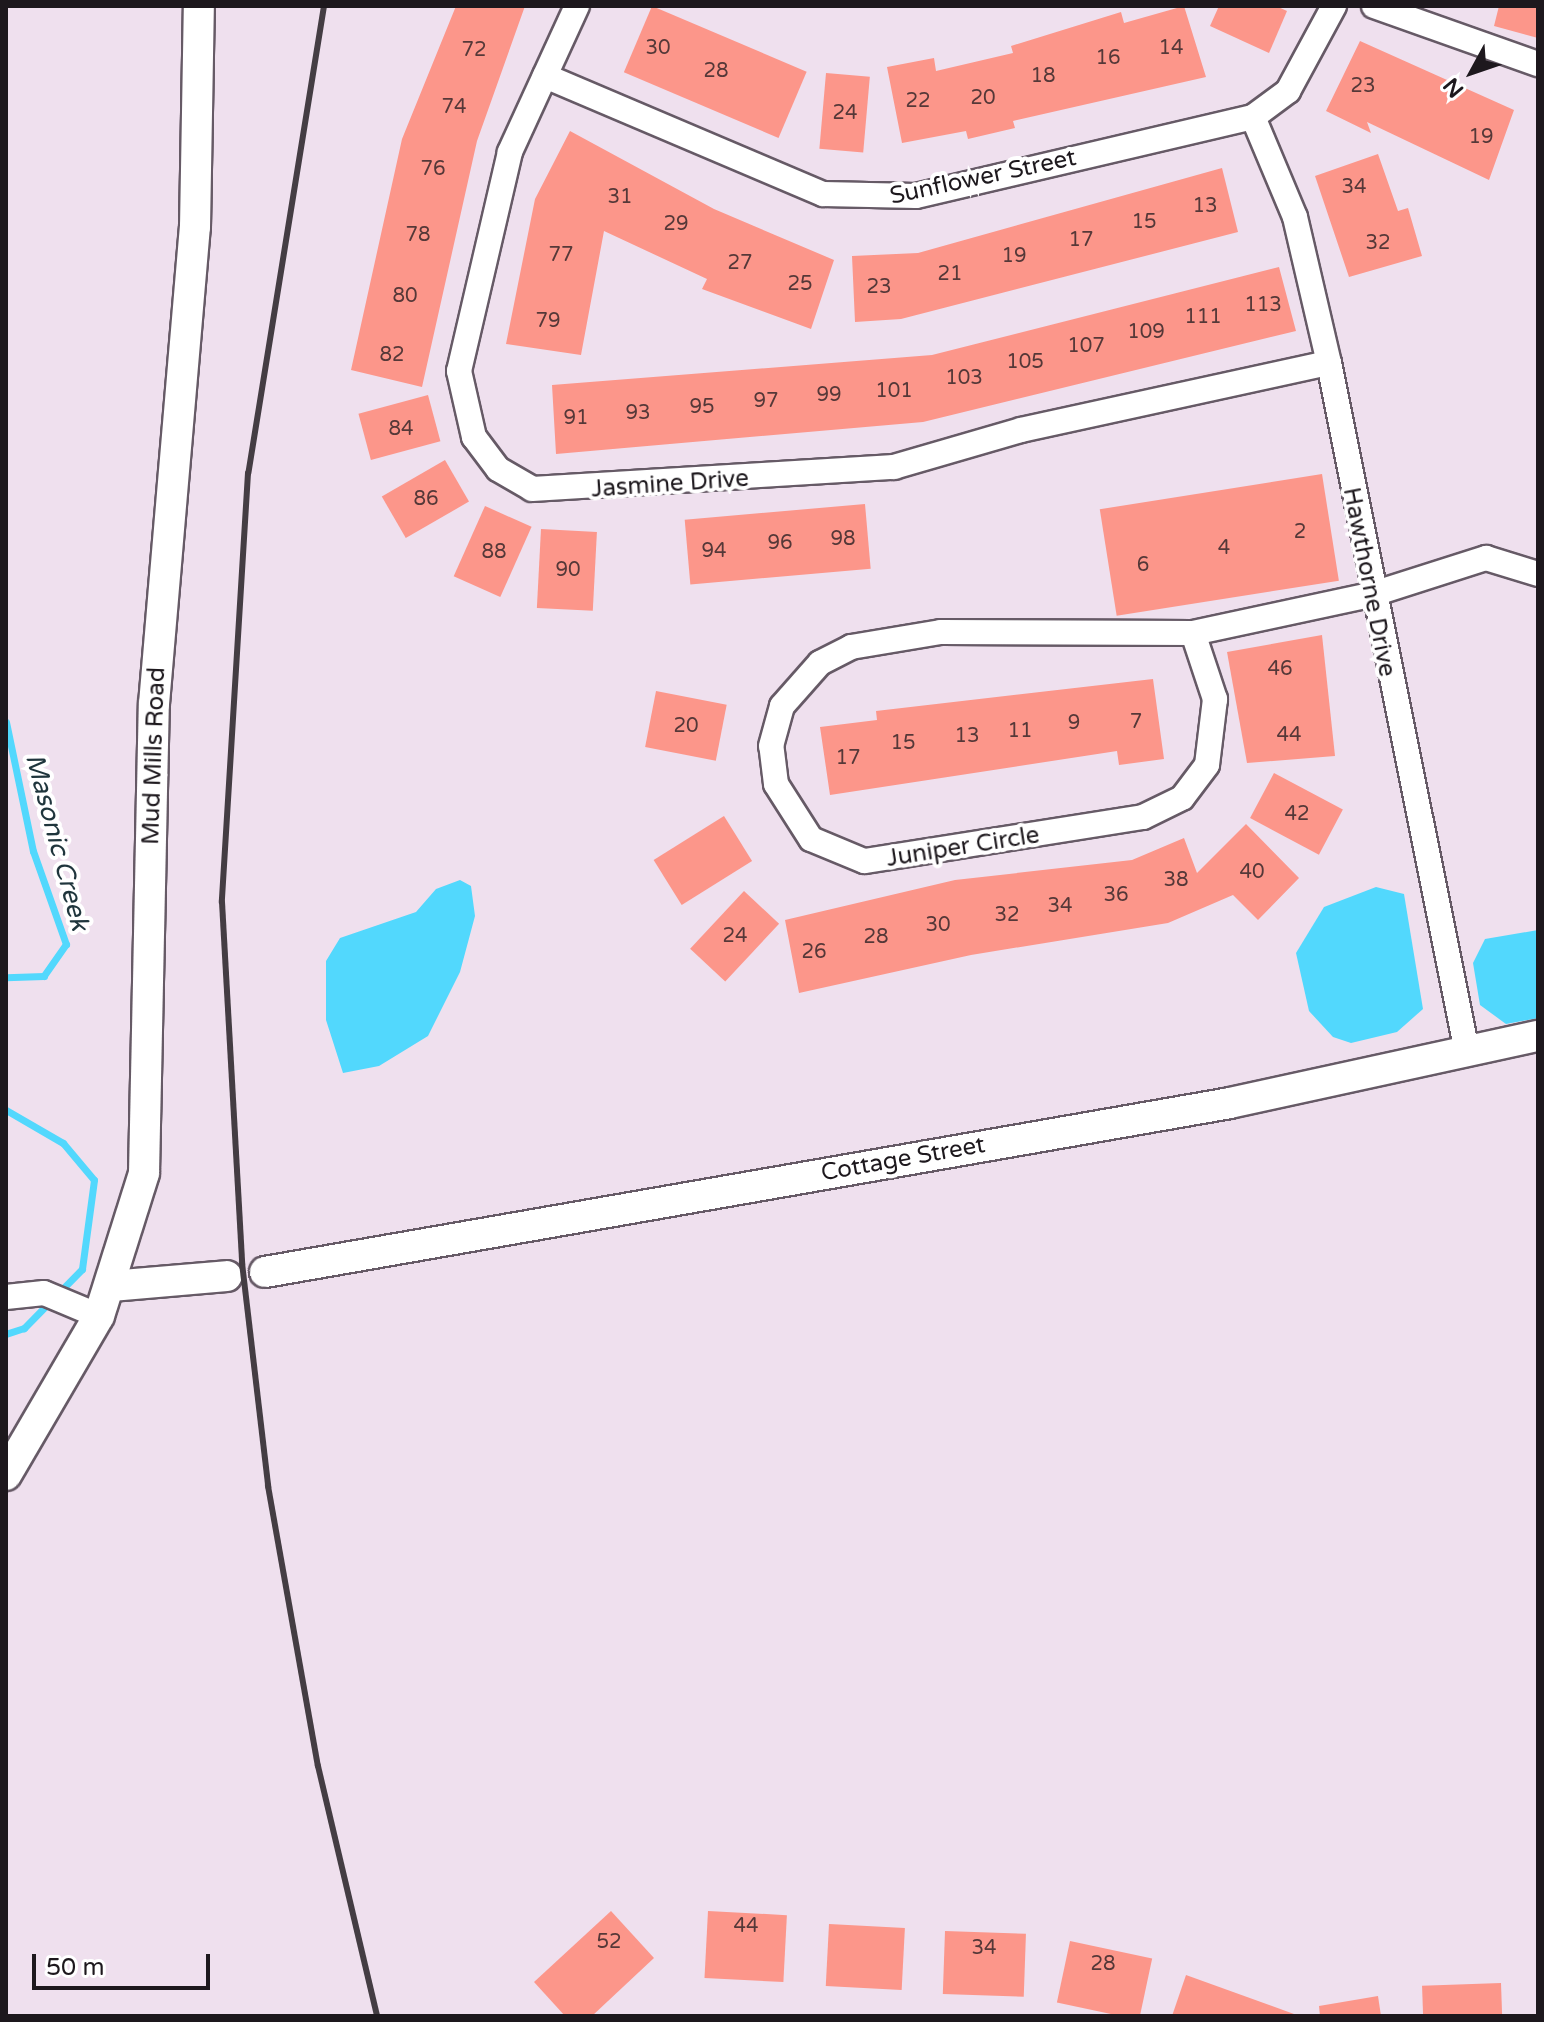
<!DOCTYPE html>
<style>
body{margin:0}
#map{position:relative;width:1544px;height:2022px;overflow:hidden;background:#efe0ee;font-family:"Varela Round",sans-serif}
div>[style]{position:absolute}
.water>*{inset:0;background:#52d8fd}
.stream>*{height:7px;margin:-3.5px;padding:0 3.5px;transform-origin:3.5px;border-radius:3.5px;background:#52d8fd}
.building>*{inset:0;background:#fc968a;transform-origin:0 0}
.roads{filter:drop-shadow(2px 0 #665a66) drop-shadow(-2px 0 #665a66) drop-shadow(0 2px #665a66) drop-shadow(0 -2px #665a66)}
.minor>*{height:24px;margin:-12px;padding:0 12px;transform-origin:12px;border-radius:12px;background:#fff}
.tertiary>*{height:30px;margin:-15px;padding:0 15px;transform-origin:15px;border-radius:15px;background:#fff}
.rail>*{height:6px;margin:-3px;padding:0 3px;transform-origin:3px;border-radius:3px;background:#443d43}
span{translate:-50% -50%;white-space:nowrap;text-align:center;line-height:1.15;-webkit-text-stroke:8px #fff;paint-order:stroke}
.number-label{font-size:20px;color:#553838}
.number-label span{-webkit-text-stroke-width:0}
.street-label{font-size:24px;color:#1d181d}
.water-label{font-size:26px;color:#1f353c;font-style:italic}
.frame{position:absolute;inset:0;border:8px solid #1d181d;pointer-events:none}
.north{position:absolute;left:1432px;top:32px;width:80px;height:80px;-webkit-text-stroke:6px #fff;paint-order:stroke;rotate:230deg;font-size:22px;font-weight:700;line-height:32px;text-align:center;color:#1d181d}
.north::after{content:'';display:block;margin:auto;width:28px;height:36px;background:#1d181d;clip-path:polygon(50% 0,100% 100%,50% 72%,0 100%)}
.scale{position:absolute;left:32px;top:1954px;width:178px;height:36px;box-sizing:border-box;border:4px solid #1d181d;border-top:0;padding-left:10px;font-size:24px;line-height:28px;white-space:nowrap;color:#1d181d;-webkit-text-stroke:6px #fff;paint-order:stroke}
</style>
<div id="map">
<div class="water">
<i style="clip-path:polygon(460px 880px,471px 886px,475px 916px,460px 972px,428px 1036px,379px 1066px,343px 1073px,326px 1020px,326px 961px,340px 938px,416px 912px,436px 889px)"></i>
<i style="clip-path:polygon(1376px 887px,1404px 894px,1423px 1009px,1397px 1032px,1351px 1043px,1333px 1037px,1309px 1011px,1296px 953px,1324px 907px)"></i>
<i style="clip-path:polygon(1538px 930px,1538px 1018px,1506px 1024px,1480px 1005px,1473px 963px,1485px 939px)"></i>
</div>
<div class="stream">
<i style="left:6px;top:722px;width:132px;rotate:78.2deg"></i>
<i style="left:33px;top:851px;width:99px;rotate:70.5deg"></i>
<i style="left:66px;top:944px;width:39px;rotate:125deg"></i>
<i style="left:44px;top:976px;width:38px;rotate:178deg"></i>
<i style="left:6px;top:1110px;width:66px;rotate:30.1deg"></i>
<i style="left:63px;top:1143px;width:48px;rotate:50deg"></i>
<i style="left:94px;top:1180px;width:90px;rotate:97.7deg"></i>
<i style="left:82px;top:1269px;width:83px;rotate:134.5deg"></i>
<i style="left:24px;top:1328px;width:19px;rotate:162deg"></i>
</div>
<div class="building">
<i style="clip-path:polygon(456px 6px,525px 6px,477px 141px,422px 387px,351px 370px,402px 139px)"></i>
<i style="left:652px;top:6px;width:168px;height:72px;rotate:23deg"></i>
<i style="clip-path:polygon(1184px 6px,1206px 77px,1013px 121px,1015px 128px,968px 139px,966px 131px,902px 143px,887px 67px,934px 58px,936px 71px,1013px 53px,1011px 46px,1121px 12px,1124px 23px)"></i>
<i style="clip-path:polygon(1219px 6px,1276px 6px,1287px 11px,1269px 53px,1210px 26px)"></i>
<i style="clip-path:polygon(1499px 6px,1538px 6px,1538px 38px,1494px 26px)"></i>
<i style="clip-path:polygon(1360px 41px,1514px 110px,1489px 180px,1367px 122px,1371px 133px,1326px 111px)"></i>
<i style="left:826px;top:73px;width:44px;height:76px;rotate:5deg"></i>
<i style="clip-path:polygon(570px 131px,714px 209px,834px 260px,811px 329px,702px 289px,707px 279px,604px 231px,581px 355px,506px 344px,535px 199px)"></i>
<i style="clip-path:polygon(1378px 154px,1398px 211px,1408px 208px,1422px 256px,1349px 277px,1315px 176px)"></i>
<i style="clip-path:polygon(1222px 168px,1238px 232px,901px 319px,855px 322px,852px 256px,918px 253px)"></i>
<i style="clip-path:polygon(1279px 267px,1296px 331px,923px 422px,556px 454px,552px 385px,932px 355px)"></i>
<i style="left:428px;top:395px;width:48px;height:72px;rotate:75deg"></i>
<i style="left:445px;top:460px;width:48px;height:73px;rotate:60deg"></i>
<i style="left:1322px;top:474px;width:108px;height:225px;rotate:81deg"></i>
<i style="left:865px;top:504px;width:65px;height:181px;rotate:85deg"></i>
<i style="left:485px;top:506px;width:51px;height:77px;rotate:24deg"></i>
<i style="left:541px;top:529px;width:56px;height:79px;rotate:3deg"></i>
<i style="clip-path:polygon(1322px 635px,1335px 756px,1247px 763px,1227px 652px)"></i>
<i style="clip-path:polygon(1153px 679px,1164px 759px,1119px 765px,1117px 751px,830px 795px,820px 727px,877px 720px,876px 711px)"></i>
<i style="left:656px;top:691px;width:72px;height:57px;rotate:11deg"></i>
<i style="left:1274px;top:773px;width:78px;height:51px;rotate:28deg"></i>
<i style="left:724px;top:816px;width:53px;height:83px;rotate:58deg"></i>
<i style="clip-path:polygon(1246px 824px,1299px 878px,1258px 920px,1233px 895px,1168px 923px,971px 955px,799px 993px,785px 920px,955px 880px,1132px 860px,1184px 838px,1197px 873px)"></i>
<i style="left:744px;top:891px;width:48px;height:79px;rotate:43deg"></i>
<i style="clip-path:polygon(611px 1911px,654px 1958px,592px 2016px,565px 2016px,534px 1982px)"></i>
<i style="left:708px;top:1911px;width:79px;height:67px;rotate:3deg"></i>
<i style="left:829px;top:1924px;width:76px;height:62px;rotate:3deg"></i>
<i style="left:945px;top:1931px;width:81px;height:63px;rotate:2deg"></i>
<i style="left:1070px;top:1941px;width:84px;height:63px;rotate:12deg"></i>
<i style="clip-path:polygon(1186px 1975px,1294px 2014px,1293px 2016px,1172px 2016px)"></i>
<i style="left:1501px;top:1983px;width:33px;height:79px;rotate:88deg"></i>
<i style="clip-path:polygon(1378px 1996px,1381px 2016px,1320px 2016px,1319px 2006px)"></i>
</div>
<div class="roads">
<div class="minor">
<i style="left:577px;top:6px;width:161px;rotate:114.7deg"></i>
<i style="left:510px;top:152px;width:225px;rotate:103.1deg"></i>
<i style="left:459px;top:371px;width:68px;rotate:77.2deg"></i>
<i style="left:474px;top:437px;width:40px;rotate:53deg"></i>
<i style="left:498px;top:469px;width:39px;rotate:30deg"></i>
<i style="left:532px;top:489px;width:363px;rotate:-3.5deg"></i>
<i style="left:894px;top:467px;width:132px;rotate:-16.2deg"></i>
<i style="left:1021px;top:430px;width:315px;rotate:-12.3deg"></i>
<i style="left:1374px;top:6px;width:174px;rotate:19.5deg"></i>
<i style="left:545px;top:76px;width:302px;rotate:23deg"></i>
<i style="left:823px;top:194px;width:93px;rotate:1.2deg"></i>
<i style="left:916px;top:196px;width:346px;rotate:-13.2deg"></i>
<i style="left:1253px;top:117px;width:44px;rotate:-36.6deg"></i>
<i style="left:1288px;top:91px;width:97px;rotate:-61.6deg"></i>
<i style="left:1253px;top:117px;width:108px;rotate:67.2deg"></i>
<i style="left:1295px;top:217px;width:150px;rotate:76.9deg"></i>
<i style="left:1329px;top:363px;width:703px;rotate:78.67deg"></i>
<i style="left:1193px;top:633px;width:70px;rotate:71.6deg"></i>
<i style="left:1215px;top:699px;width:66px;rotate:96.9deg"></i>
<i style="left:1207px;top:765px;width:41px;rotate:127.1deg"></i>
<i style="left:1182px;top:798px;width:43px;rotate:154deg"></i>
<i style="left:1143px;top:817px;width:282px;rotate:171deg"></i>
<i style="left:864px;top:861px;width:57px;rotate:-157.5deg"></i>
<i style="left:811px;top:839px;width:65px;rotate:-122.5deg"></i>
<i style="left:776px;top:784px;width:38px;rotate:-97deg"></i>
<i style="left:771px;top:746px;width:41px;rotate:-74.6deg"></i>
<i style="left:782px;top:706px;width:57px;rotate:-48.5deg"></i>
<i style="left:820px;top:663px;width:35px;rotate:-27deg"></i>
<i style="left:851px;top:647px;width:91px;rotate:-9.5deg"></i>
<i style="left:941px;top:632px;width:252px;rotate:0.2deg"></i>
<i style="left:1193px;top:633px;width:181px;rotate:-12.1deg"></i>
<i style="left:1370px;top:595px;width:122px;rotate:-17.7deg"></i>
<i style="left:1486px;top:558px;width:54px;rotate:17.1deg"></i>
<i style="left:6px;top:1297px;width:38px;rotate:-6deg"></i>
<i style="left:44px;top:1293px;width:60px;rotate:22.7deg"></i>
</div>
<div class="tertiary">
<i style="left:265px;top:1272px;width:980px;rotate:-9.93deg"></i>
<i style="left:1230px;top:1103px;width:315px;rotate:-12.3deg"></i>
<i style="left:111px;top:1286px;width:116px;rotate:-4.9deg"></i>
<i style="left:6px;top:1475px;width:184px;rotate:-59.7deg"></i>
<i style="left:99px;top:1316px;width:150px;rotate:-72.5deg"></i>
<i style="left:144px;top:1173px;width:469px;rotate:-88.8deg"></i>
<i style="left:154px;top:704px;width:479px;rotate:-85.1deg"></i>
<i style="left:195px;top:227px;width:221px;rotate:-89deg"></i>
</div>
</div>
<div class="rail">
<i style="left:324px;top:6px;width:473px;rotate:99.2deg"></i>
<i style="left:248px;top:473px;width:430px;rotate:93.5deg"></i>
<i style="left:222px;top:902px;width:362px;rotate:86.8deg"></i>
<i style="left:242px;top:1263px;width:225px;rotate:83.3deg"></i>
<i style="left:268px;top:1486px;width:284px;rotate:79.9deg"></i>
<i style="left:318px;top:1766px;width:257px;rotate:76.7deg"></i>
</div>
<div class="number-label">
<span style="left:658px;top:48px">30</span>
<span style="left:1171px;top:48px">14</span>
<span style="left:474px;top:50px">72</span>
<span style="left:1108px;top:58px">16</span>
<span style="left:716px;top:71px">28</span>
<span style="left:1043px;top:76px">18</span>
<span style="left:1363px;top:86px">23</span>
<span style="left:983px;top:98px">20</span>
<span style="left:918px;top:101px">22</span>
<span style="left:454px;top:107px">74</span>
<span style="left:845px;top:113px">24</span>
<span style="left:1481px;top:137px">19</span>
<span style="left:433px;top:169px">76</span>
<span style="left:1354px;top:187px">34</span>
<span style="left:620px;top:197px">31</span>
<span style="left:1205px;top:206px">13</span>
<span style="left:1144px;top:222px">15</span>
<span style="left:676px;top:224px">29</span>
<span style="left:418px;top:235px">78</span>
<span style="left:1081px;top:240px">17</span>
<span style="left:1378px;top:243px">32</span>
<span style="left:561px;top:255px">77</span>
<span style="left:1014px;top:256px">19</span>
<span style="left:740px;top:263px">27</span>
<span style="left:950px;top:274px">21</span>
<span style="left:800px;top:284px">25</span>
<span style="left:879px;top:287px">23</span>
<span style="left:405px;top:296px">80</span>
<span style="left:1263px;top:305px">113</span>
<span style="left:1203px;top:317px">111</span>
<span style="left:548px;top:321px">79</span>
<span style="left:1146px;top:332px">109</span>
<span style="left:1086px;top:346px">107</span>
<span style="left:392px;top:355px">82</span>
<span style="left:1025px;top:362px">105</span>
<span style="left:964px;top:378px">103</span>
<span style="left:894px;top:391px">101</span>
<span style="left:829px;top:395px">99</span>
<span style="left:766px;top:401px">97</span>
<span style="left:702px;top:407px">95</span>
<span style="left:638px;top:413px">93</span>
<span style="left:576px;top:418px">91</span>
<span style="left:401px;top:429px">84</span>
<span style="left:426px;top:499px">86</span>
<span style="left:1300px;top:532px">2</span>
<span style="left:843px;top:539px">98</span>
<span style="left:780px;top:543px">96</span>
<span style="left:1224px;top:548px">4</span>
<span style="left:714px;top:551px">94</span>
<span style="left:494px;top:552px">88</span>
<span style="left:1143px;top:565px">6</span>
<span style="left:568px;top:570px">90</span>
<span style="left:1280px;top:669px">46</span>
<span style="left:1136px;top:722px">7</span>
<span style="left:1074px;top:723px">9</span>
<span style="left:686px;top:726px">20</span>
<span style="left:1020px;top:731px">11</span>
<span style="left:1289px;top:735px">44</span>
<span style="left:967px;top:736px">13</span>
<span style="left:903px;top:743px">15</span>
<span style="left:848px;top:758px">17</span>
<span style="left:1297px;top:814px">42</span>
<span style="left:1252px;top:872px">40</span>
<span style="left:1176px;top:880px">38</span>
<span style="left:1116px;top:895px">36</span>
<span style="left:1060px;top:906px">34</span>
<span style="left:1007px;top:915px">32</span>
<span style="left:938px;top:925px">30</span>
<span style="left:735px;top:936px">24</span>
<span style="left:876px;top:937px">28</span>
<span style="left:814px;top:952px">26</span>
<span style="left:746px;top:1926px">44</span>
<span style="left:609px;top:1942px">52</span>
<span style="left:984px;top:1948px">34</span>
<span style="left:1103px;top:1964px">28</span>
</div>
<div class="street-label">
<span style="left:983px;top:177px;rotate:-12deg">Sunflower Street</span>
<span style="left:670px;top:484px;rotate:-4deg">Jasmine Drive</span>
<span style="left:1369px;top:582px;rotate:79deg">Hawthorne Drive</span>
<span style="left:154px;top:756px;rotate:-88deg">Mud Mills Road</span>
<span style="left:963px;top:847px;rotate:-9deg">Juniper Circle</span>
<span style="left:903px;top:1159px;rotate:-10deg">Cottage Street</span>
</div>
<div class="water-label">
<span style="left:57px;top:842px;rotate:75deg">Masonic Creek</span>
</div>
<div class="frame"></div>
<div class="north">N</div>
<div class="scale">50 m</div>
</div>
